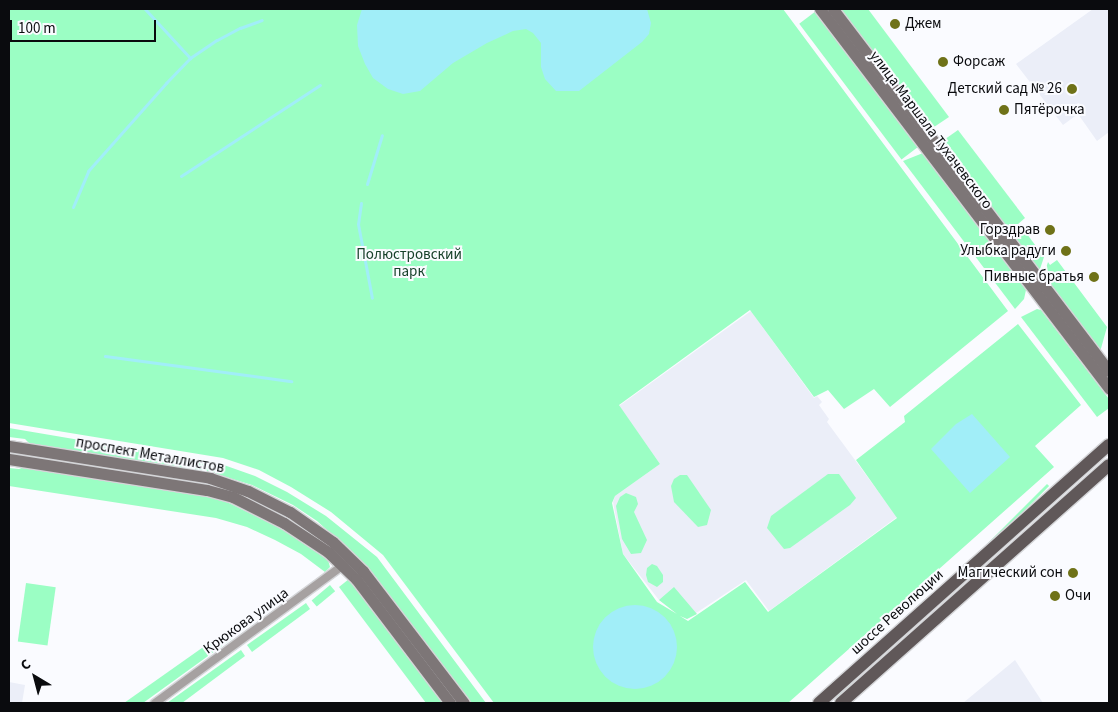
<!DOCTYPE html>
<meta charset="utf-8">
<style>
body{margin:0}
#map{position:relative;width:1118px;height:712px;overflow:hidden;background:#fafbff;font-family:"Source Sans 3",sans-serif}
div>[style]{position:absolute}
.built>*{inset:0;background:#ebeef8}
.green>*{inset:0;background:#9bfec4;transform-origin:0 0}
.water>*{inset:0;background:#a1eef8}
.round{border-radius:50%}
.stream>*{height:3px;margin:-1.5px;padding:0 1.5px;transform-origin:1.5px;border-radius:1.5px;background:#a1eef8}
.roads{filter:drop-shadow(1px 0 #d4d5d8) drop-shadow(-1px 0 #d4d5d8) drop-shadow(0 1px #d4d5d8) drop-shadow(0 -1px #d4d5d8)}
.street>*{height:8px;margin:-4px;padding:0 4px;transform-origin:4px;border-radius:4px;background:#a6a1a1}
.secondary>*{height:11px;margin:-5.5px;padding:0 5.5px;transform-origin:5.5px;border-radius:5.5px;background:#7d7677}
.primary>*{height:12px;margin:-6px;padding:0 6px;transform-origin:6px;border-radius:6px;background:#605859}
.dots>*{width:14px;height:14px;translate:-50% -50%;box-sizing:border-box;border:2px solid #fafbff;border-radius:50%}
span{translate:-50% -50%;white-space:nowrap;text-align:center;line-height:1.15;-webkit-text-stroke:4px #fafbff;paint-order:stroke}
.poi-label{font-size:15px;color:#0a0b0e}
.left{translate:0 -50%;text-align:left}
.right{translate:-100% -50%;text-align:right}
.street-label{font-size:15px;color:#0a0b0e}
.park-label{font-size:15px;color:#16412a}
.frame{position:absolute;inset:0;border:10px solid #0a0b0e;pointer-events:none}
.north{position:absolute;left:10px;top:652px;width:50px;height:50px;-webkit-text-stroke:4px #fafbff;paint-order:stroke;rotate:323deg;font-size:14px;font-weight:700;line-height:20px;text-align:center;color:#0a0b0e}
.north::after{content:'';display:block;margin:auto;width:18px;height:22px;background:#0a0b0e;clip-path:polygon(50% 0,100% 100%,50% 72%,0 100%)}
.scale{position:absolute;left:10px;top:20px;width:146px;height:22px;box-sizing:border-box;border:2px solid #0a0b0e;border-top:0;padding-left:6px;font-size:15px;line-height:18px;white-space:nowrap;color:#0a0b0e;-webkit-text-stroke:4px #fafbff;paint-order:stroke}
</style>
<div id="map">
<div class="built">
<i style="clip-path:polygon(1093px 9px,1109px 9px,1109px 132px,1097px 141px,1078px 114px,1063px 125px,1016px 64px)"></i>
<i style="clip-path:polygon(751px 311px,814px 398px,817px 396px,822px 402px,819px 405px,829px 419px,827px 422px,897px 517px,769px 611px,746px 580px,687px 619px,659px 600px,623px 554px,613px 502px,615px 496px,660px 464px,619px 406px)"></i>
<i style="clip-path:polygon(1015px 660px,1043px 703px,963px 703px)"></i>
<i style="clip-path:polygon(9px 682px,25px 685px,22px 703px,9px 703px)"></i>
</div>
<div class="green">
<i style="clip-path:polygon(9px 9px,783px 9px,1008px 311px,890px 407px,874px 389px,844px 409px,828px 390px,814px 397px,750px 310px,619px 405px,660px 464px,615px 496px,612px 503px,623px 554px,657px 602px,677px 614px,659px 600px,674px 587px,697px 614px,687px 619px,680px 616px,688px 621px,745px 582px,768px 612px,897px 518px,856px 460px,905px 422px,904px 416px,1018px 324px,1081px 405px,1035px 446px,1054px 467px,788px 703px,494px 703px,383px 555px,331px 512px,291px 487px,259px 470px,223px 458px,9px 423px)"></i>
<i style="clip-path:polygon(840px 9px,868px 9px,949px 117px,931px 129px)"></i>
<i style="left:816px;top:11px;width:170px;height:21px;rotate:53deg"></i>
<i style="clip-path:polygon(958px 130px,1025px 218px,1011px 230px,1008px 230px,941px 142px)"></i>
<i style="clip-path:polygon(923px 153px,1026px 290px,1024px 299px,1015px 309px,903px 161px)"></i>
<i style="clip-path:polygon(1024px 230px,1044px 257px,1039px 272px,1015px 239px)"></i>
<i style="clip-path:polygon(1057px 260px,1107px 327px,1100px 352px,1043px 277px,1048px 262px,1050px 265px)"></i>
<i style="clip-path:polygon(1037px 309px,1041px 310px,1109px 399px,1109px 408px,1097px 417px,1021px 317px)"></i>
<i style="clip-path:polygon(9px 428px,221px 464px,255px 476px,287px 492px,326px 516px,377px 557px,486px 703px,471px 703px,368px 567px,317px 521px,293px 505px,252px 485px,213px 473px,30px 444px,25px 439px,9px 437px)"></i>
<i style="clip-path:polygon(24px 467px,205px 494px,229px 503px,282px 529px,328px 560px,330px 567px,325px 572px,301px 554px,275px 540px,247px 527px,216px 518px,9px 486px,9px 468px,19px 469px)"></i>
<i style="clip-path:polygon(828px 474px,839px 474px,856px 498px,850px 505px,790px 548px,784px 549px,767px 528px,771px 516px)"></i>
<i style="clip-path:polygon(680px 475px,687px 475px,711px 510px,707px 525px,698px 527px,674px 502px,671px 486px,674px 479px)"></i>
<i style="left:1047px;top:484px;width:3px;height:300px;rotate:45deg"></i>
<i style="clip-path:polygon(626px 493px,636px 497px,638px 504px,634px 512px,647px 540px,641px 553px,631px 554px,622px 539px,616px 506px,620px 497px)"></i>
<i style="clip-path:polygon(652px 564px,657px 566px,663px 575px,663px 582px,657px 587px,648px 582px,646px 575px,647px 568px)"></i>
<i style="clip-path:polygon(349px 579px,444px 703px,426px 703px,339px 587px)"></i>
<i style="left:26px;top:583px;width:30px;height:59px;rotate:8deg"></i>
<i style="left:330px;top:585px;width:8px;height:24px;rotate:50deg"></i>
<i style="clip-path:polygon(306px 603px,310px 609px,252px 652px,247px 645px)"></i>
<i style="clip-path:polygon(226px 631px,233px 638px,143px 703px,124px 703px)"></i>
<i style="clip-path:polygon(241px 650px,245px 656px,182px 703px,167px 703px)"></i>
</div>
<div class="water">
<i style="clip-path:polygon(362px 9px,647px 9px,651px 23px,649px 34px,642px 42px,579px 91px,556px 91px,545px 79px,541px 67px,541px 43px,533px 33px,526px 29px,513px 31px,487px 43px,453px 63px,420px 91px,403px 94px,388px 89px,373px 78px,365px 64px,358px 46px,357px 25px)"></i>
<i style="clip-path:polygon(972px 414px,1010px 457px,970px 493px,931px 449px,956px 424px)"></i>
<i class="round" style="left:593px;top:605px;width:84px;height:84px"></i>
</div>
<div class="stream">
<i style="left:145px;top:9px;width:67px;rotate:47.4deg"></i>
<i style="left:181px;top:176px;width:166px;rotate:-33.2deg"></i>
<i style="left:367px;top:184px;width:51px;rotate:-73deg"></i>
<i style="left:361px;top:203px;width:21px;rotate:98deg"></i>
<i style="left:358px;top:224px;width:75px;rotate:79.3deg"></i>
<i style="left:73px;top:207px;width:39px;rotate:-67deg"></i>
<i style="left:88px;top:171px;width:118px;rotate:-48.4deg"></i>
<i style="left:166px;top:83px;width:35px;rotate:-46deg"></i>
<i style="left:190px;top:58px;width:32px;rotate:-34deg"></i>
<i style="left:217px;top:40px;width:26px;rotate:-28deg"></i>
<i style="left:240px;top:28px;width:23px;rotate:-20deg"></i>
<i style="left:105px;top:356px;width:188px;rotate:7.7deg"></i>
</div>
<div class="roads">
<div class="street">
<i style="left:155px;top:703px;width:235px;rotate:-36.2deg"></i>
</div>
<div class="secondary">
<i style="left:820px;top:9px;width:477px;rotate:52.7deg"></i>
<i style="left:833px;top:9px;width:455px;rotate:52.7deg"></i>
<i style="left:9px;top:446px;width:204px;rotate:9deg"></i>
<i style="left:210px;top:478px;width:40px;rotate:18.9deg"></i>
<i style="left:248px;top:491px;width:47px;rotate:26.6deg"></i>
<i style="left:290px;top:512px;width:52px;rotate:34.9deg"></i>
<i style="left:333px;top:542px;width:42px;rotate:44deg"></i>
<i style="left:363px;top:571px;width:166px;rotate:52.6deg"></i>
<i style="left:9px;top:459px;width:200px;rotate:8.9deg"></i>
<i style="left:207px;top:490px;width:27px;rotate:15deg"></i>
<i style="left:233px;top:497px;width:57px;rotate:27deg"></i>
<i style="left:284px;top:523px;width:53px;rotate:33.4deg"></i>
<i style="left:328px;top:552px;width:39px;rotate:44deg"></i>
<i style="left:356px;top:579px;width:156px;rotate:52.8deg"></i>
</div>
<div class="primary">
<i style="left:819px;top:703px;width:388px;rotate:-41.7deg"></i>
<i style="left:841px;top:703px;width:358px;rotate:-41.6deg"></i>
</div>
</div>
<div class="dots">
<i style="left:895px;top:24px;background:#6f7218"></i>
<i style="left:943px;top:62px;background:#6f7218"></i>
<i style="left:1072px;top:89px;background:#6f7218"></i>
<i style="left:1004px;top:110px;background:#6f7218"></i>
<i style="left:1050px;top:230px;background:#6f7218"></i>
<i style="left:1066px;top:251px;background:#6f7218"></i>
<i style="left:1094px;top:277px;background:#6f7218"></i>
<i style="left:1073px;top:573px;background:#6f7218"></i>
<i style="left:1055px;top:596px;background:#6f7218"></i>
</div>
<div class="poi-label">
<span class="left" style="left:905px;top:24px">Джем</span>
<span class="left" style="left:953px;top:62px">Форсаж</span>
<span class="right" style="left:1062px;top:89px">Детский сад № 26</span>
<span class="left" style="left:1014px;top:110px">Пятёрочка</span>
<span class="right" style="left:1040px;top:230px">Горздрав</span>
<span class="right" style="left:1056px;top:251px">Улыбка радуги</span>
<span class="right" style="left:1084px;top:277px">Пивные братья</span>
<span class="right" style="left:1063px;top:573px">Магический сон</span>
<span class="left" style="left:1065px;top:596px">Очи</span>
</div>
<div class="street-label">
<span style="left:931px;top:130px;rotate:53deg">улица Маршала Тухачевского</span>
<span style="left:150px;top:455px;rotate:10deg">проспект Металлистов</span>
<span style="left:897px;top:612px;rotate:-42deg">шоссе Революции</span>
<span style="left:246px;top:621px;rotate:-36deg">Крюкова улица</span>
</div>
<div class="park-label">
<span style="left:409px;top:263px">Полюстровский<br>парк</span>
</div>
<div class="frame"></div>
<div class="north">С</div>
<div class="scale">100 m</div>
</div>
